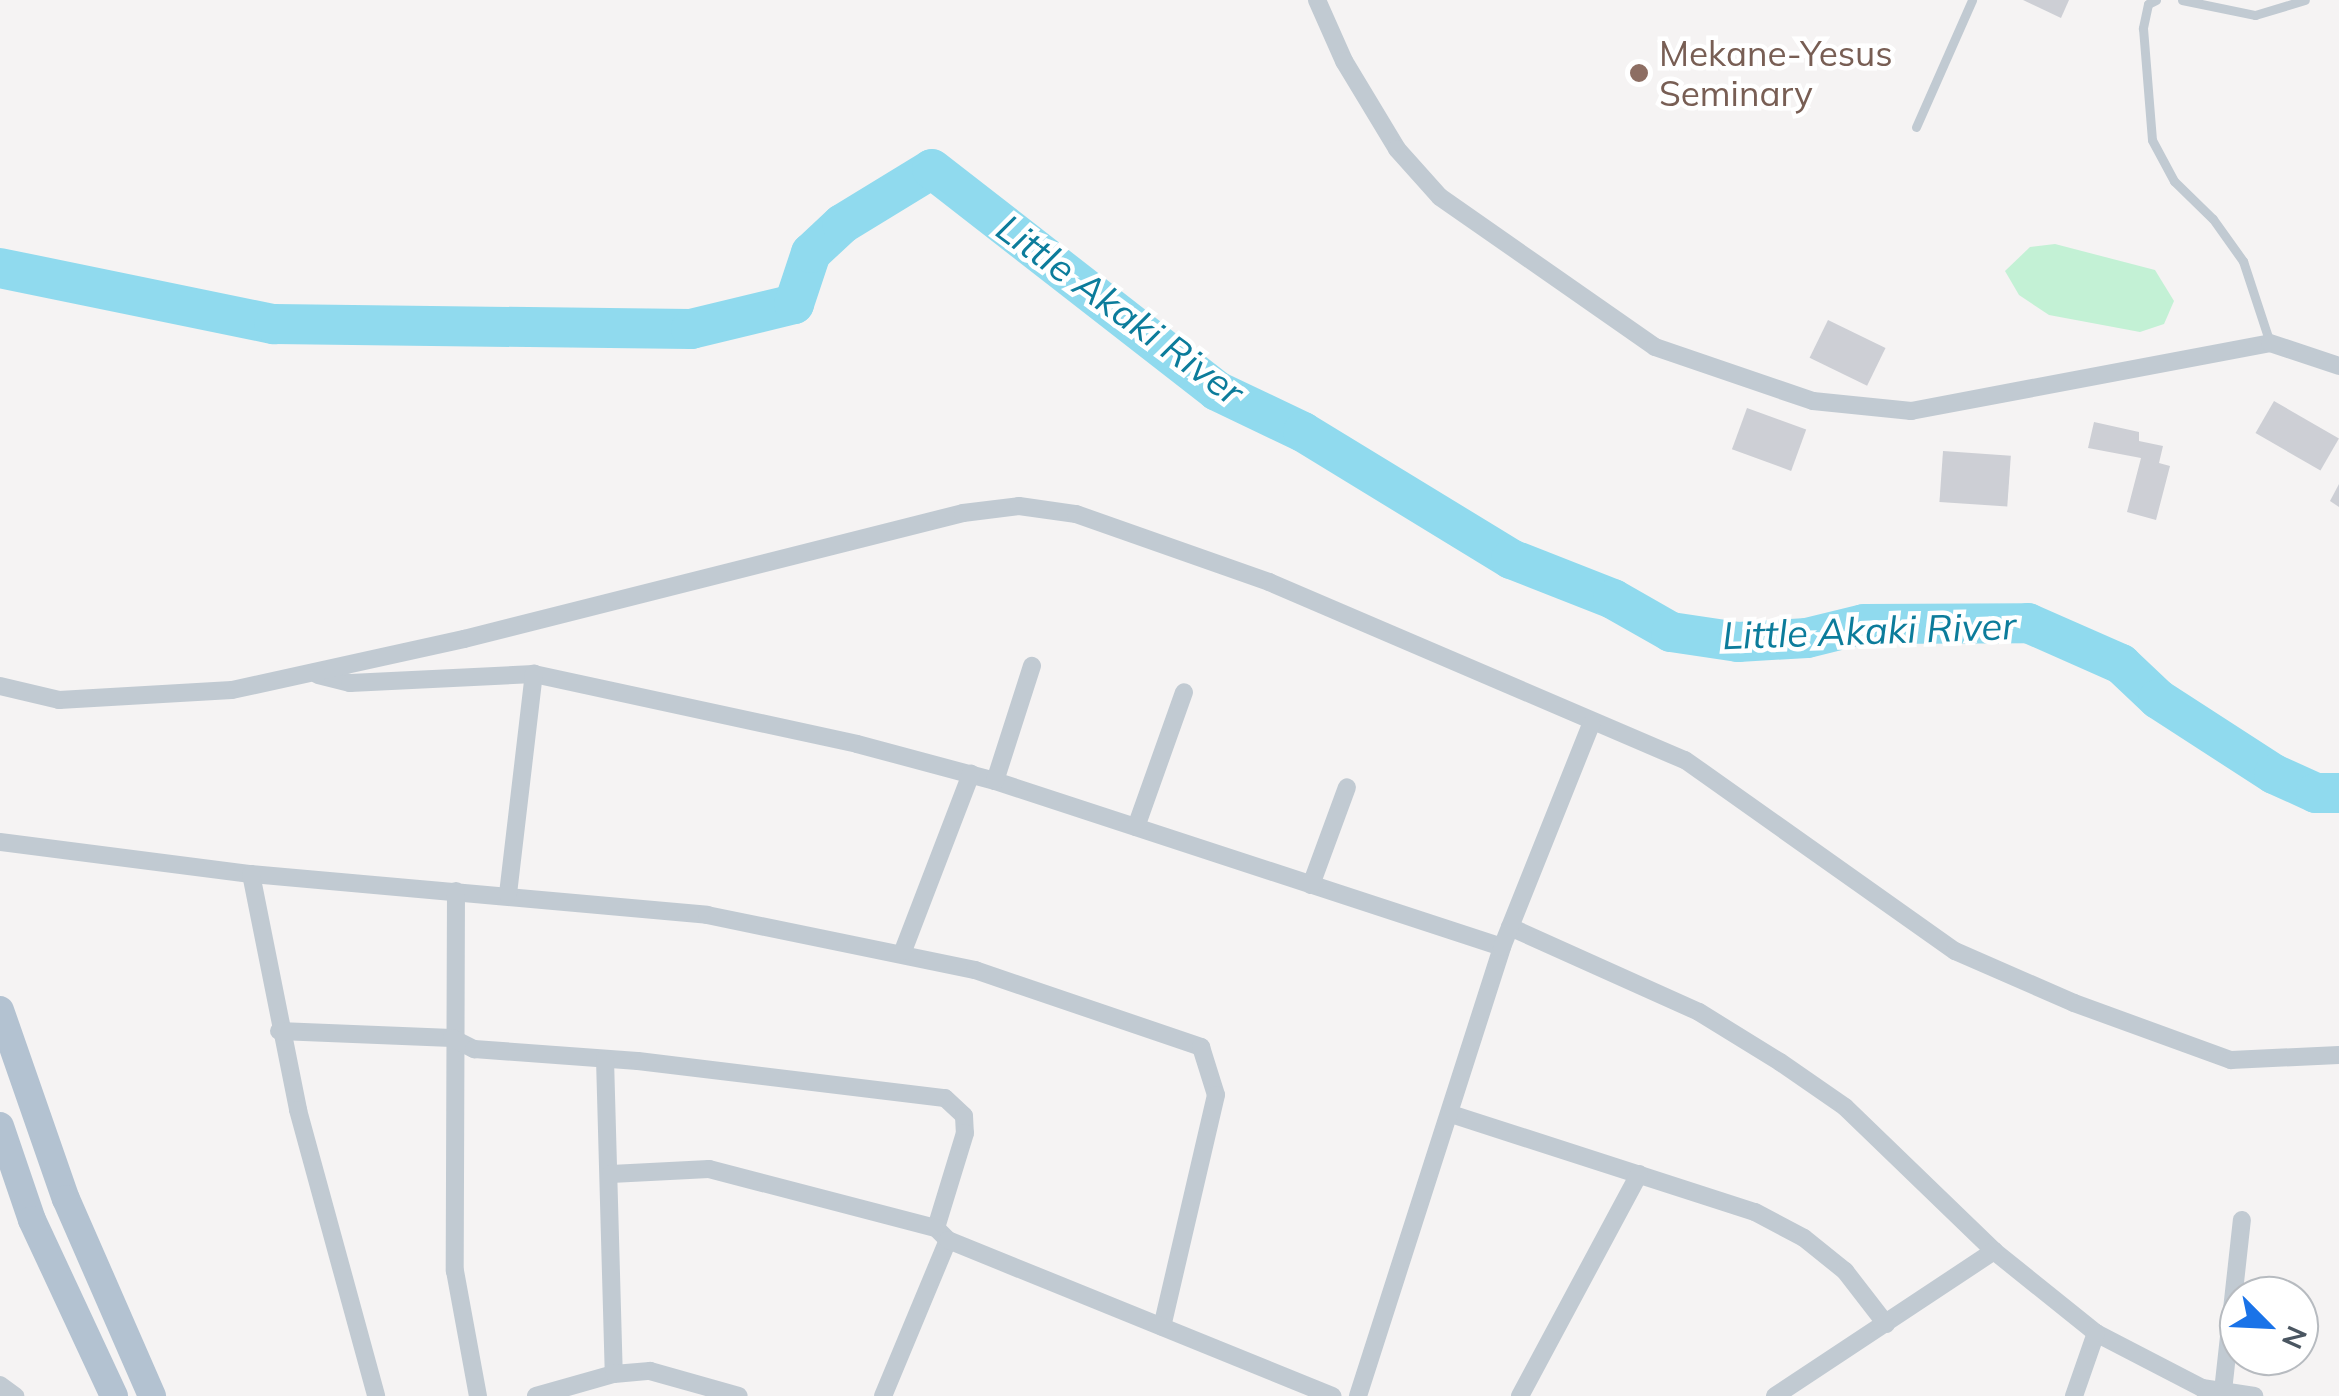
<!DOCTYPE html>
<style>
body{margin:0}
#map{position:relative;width:2339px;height:1396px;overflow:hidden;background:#f5f3f3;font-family:Mulish,sans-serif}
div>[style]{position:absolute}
.green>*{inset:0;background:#c3f1d5}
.river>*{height:40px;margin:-20px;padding:0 20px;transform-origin:20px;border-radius:20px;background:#90daee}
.building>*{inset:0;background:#cdcfd5;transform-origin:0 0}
.service>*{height:9px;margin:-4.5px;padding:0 4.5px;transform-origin:4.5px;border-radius:4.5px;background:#c1cad2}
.minor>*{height:18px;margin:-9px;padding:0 9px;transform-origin:9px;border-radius:9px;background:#c1cad2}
.primary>*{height:28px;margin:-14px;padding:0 14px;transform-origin:14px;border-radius:14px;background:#b3c2d1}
.dots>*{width:28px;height:28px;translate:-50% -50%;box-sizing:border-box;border:5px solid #fff;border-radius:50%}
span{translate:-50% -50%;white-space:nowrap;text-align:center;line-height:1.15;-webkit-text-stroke:9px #fff;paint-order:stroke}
.education-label{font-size:35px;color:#785e54}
.left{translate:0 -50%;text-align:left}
.water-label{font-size:38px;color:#0c7c9b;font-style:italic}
.north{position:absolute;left:2219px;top:1276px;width:100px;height:100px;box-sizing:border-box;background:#fff;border:2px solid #b7bbc0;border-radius:50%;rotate:114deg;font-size:28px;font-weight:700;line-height:40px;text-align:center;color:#4a5661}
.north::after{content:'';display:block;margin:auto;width:35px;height:45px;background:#1a73e8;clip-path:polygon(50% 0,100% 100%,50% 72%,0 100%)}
</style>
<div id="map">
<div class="green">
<i style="clip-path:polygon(2055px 244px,2155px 270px,2174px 301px,2164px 324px,2140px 332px,2049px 315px,2019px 295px,2005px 271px,2030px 247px)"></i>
</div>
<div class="river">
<i style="left:0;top:268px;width:280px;rotate:11.6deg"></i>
<i style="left:274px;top:324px;width:417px;rotate:0.7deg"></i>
<i style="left:691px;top:329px;width:106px;rotate:-13.6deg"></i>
<i style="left:794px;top:304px;width:54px;rotate:-71.6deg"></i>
<i style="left:811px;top:253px;width:42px;rotate:-43.1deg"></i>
<i style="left:842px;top:224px;width:105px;rotate:-31.4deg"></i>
<i style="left:932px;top:169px;width:361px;rotate:37.9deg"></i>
<i style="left:1217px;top:391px;width:95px;rotate:25.5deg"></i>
<i style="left:1303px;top:432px;width:244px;rotate:31.4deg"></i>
<i style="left:1511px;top:559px;width:110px;rotate:21.4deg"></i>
<i style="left:1613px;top:599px;width:67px;rotate:29.6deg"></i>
<i style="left:1671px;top:632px;width:68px;rotate:8.5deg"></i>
<i style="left:1738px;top:642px;width:69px;rotate:-3.3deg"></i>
<i style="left:1807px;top:638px;width:59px;rotate:-13.8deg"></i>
<i style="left:1864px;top:624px;width:164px;rotate:-0.3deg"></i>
<i style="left:2028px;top:623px;width:102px;rotate:23.8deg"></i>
<i style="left:2121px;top:664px;width:51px;rotate:43.4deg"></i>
<i style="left:2158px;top:699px;width:138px;rotate:32.9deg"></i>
<i style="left:2274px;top:774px;width:46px;rotate:24.3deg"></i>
<i style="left:2316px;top:793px;width:23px"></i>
</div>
<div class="building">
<i style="clip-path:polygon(2023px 0,2069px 0,2061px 18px)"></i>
<i style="left:1828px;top:320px;width:64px;height:42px;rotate:26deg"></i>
<i style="left:2274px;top:401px;width:75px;height:37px;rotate:30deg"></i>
<i style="left:1747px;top:408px;width:63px;height:44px;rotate:20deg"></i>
<i style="clip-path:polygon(2094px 422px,2139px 432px,2139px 441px,2163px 446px,2159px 463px,2170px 466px,2156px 520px,2127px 512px,2141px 458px,2088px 448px)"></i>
<i style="left:1943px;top:451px;width:68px;height:51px;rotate:4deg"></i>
<i style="clip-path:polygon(2339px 484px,2339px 507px,2330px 501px)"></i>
</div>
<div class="service">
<i style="left:2156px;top:0;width:9px;rotate:153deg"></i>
<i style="left:2148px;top:4px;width:25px;rotate:102deg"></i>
<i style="left:2143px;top:28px;width:112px;rotate:85.4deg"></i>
<i style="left:2152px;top:140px;width:47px;rotate:61.8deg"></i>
<i style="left:2174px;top:181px;width:54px;rotate:44.3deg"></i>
<i style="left:2213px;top:219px;width:52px;rotate:54.5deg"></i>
<i style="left:2243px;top:261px;width:86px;rotate:71.8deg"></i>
<i style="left:2182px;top:0;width:75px;rotate:11.6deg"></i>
<i style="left:2255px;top:15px;width:52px;rotate:-16.7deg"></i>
<i style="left:1916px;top:127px;width:139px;rotate:-66.2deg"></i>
</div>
<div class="minor">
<i style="left:1317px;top:0;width:67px;rotate:66.1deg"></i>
<i style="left:1344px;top:61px;width:103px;rotate:58.9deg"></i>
<i style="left:1397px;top:149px;width:64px;rotate:48.1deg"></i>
<i style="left:1440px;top:197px;width:262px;rotate:34.9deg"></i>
<i style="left:1655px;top:347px;width:167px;rotate:18.9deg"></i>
<i style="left:1813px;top:401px;width:99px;rotate:5.8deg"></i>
<i style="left:1911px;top:411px;width:365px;rotate:-10.7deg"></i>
<i style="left:2270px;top:343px;width:73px;rotate:18.4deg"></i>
<i style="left:318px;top:675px;width:33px;rotate:14deg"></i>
<i style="left:350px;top:683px;width:184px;rotate:-2.8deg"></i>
<i style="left:534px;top:674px;width:330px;rotate:12.2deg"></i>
<i style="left:857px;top:744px;width:143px;rotate:15deg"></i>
<i style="left:995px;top:781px;width:533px;rotate:18.13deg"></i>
<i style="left:0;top:686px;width:61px;rotate:13.3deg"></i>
<i style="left:59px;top:700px;width:173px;rotate:-3.3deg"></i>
<i style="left:232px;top:690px;width:238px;rotate:-12.4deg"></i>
<i style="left:464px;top:639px;width:515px;rotate:-14.17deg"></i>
<i style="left:963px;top:513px;width:56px;rotate:-7.1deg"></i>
<i style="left:1019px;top:506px;width:58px;rotate:8deg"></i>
<i style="left:1076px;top:514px;width:205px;rotate:19.4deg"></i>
<i style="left:1269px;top:582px;width:452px;rotate:23.2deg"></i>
<i style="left:1685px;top:760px;width:331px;rotate:35.3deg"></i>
<i style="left:1955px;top:951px;width:130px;rotate:23.6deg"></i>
<i style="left:2074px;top:1003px;width:167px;rotate:20deg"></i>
<i style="left:2231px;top:1060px;width:108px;rotate:-2.7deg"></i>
<i style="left:995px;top:781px;width:121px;rotate:-72.2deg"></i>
<i style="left:1136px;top:827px;width:143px;rotate:-70.4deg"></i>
<i style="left:0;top:842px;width:253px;rotate:7.3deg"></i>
<i style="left:251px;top:874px;width:458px;rotate:5.1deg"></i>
<i style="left:707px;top:915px;width:274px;rotate:11.6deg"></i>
<i style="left:975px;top:970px;width:239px;rotate:18.8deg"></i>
<i style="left:1201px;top:1047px;width:50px;rotate:72.6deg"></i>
<i style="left:1216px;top:1095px;width:238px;rotate:103.1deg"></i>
<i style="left:251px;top:874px;width:241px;rotate:78.7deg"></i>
<i style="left:298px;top:1110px;width:296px;rotate:74.7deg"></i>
<i style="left:1311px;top:885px;width:104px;rotate:-69.8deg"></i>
<i style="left:456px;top:891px;width:380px;rotate:90.2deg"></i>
<i style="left:455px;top:1271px;width:127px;rotate:79.6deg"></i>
<i style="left:508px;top:894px;width:222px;rotate:-83.3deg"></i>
<i style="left:1510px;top:927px;width:207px;rotate:24.2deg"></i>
<i style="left:1699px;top:1012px;width:95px;rotate:31.7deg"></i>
<i style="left:1780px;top:1062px;width:79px;rotate:34.7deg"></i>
<i style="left:1845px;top:1107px;width:207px;rotate:44deg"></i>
<i style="left:1994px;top:1251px;width:131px;rotate:38.8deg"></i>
<i style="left:2096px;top:1333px;width:119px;rotate:27.4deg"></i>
<i style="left:2202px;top:1388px;width:53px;rotate:8.7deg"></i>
<i style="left:903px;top:951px;width:190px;rotate:-69deg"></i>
<i style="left:279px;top:1031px;width:173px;rotate:2.3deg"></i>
<i style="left:452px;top:1038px;width:25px;rotate:27deg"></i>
<i style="left:474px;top:1049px;width:164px;rotate:4.2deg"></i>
<i style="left:638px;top:1061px;width:309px;rotate:6.9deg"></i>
<i style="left:945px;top:1098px;width:26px;rotate:43deg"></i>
<i style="left:964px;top:1116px;width:17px;rotate:87deg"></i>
<i style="left:965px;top:1133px;width:99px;rotate:107deg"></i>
<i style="left:605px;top:1059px;width:315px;rotate:88.4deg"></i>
<i style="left:1451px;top:1114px;width:319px;rotate:17.9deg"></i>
<i style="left:1755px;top:1212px;width:55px;rotate:28deg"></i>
<i style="left:1804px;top:1238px;width:53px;rotate:38.8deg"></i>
<i style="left:1845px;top:1271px;width:67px;rotate:52.3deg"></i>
<i style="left:611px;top:1174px;width:98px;rotate:-2.9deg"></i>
<i style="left:709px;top:1169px;width:235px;rotate:14.6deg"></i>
<i style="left:936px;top:1228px;width:17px;rotate:45deg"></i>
<i style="left:948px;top:1240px;width:169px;rotate:112.6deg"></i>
<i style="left:948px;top:1240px;width:415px;rotate:22.1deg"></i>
<i style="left:0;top:1385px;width:19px;rotate:36deg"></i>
<i style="left:2223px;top:1391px;width:172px;rotate:-83.7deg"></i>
<i style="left:536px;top:1396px;width:81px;rotate:-15.8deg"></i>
<i style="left:614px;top:1374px;width:36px;rotate:-5deg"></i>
<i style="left:650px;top:1371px;width:92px;rotate:15.7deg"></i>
<i style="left:1358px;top:1396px;width:472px;rotate:-72.2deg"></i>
<i style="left:1502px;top:947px;width:240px;rotate:-68.2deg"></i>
<i style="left:1520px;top:1396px;width:252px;rotate:-61.8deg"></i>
<i style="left:1775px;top:1396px;width:263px;rotate:-33.5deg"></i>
<i style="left:2074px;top:1396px;width:67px;rotate:-70.8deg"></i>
</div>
<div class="primary">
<i style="left:0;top:1010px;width:200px;rotate:70.8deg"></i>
<i style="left:66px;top:1199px;width:215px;rotate:66.4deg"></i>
<i style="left:0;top:1126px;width:99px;rotate:71.2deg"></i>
<i style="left:32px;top:1220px;width:194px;rotate:65deg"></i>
</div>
<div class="dots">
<i style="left:1639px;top:73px;background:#8d6e63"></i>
</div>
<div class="education-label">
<span class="left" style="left:1659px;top:73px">Mekane-Yesus<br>Seminary</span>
</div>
<div class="water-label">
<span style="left:1120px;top:310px;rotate:36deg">Little Akaki River</span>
<span style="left:1869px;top:631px;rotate:-2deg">Little Akaki River</span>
</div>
<div class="north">N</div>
</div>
